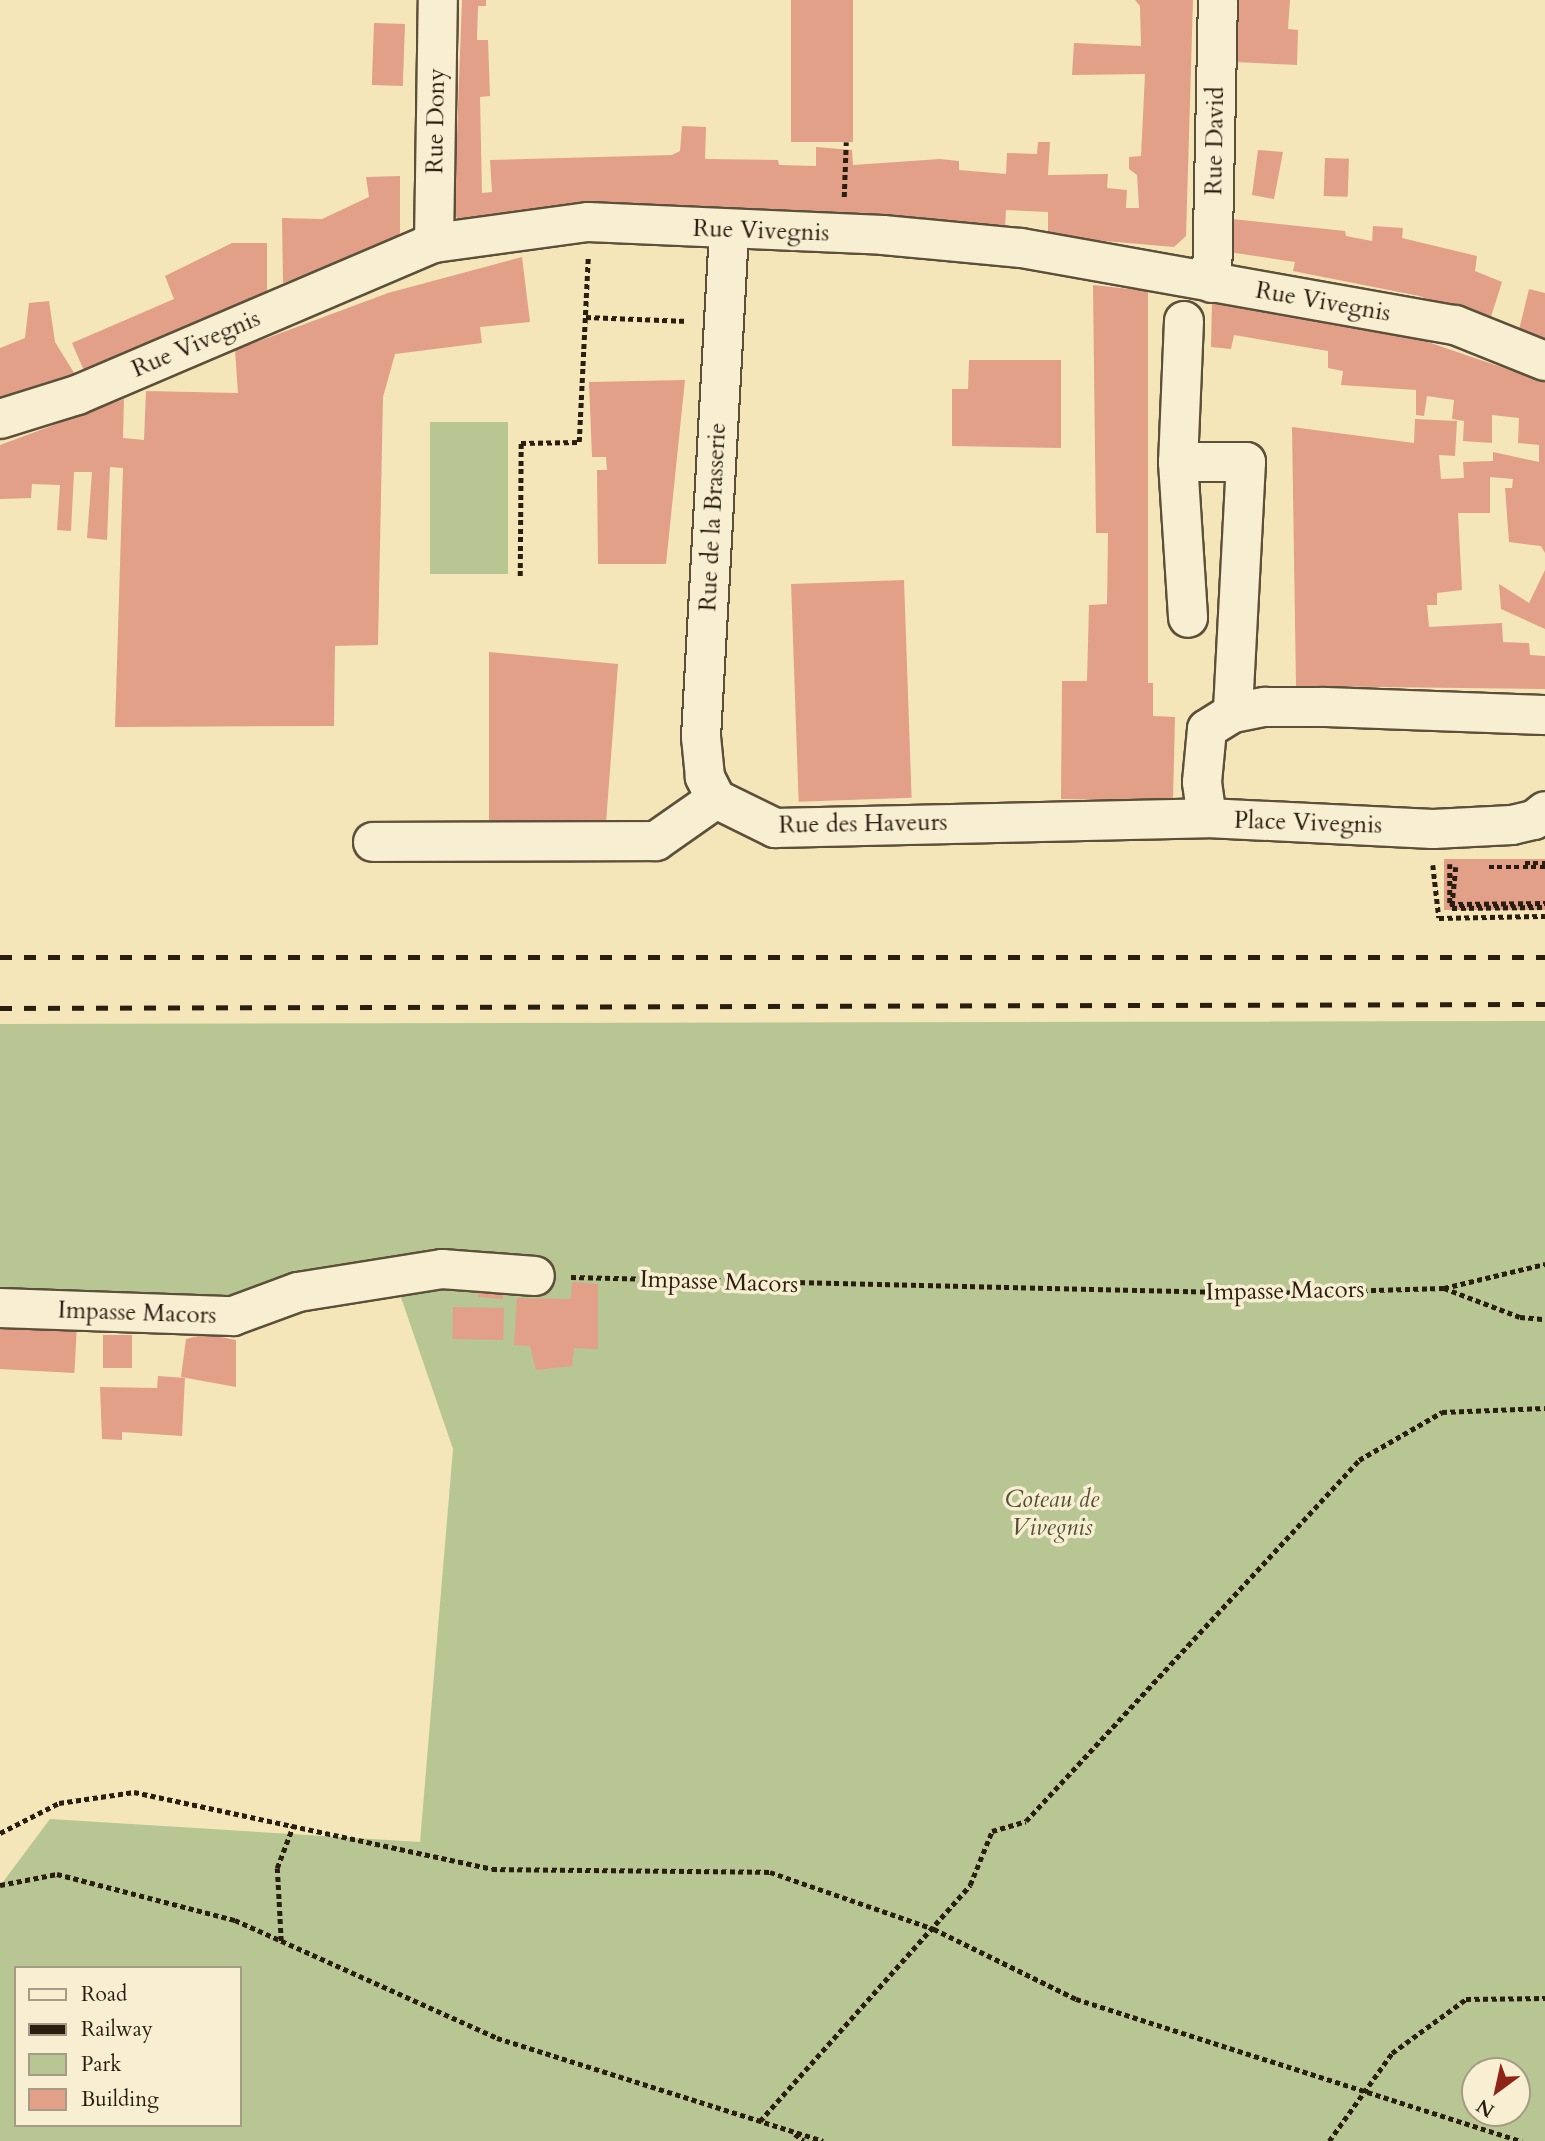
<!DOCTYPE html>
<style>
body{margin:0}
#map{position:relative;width:1545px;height:2141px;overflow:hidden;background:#f4e6b9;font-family:Cardo,serif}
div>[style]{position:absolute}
.green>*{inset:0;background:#b7c692;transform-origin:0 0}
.building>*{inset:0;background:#e2a089;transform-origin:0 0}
.path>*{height:4.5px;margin-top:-2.25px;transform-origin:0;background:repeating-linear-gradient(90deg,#2a1e11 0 5px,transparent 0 8.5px)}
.roads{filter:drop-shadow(2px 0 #5c503b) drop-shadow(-2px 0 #5c503b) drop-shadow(0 2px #5c503b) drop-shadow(0 -2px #5c503b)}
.minor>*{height:38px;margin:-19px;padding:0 19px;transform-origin:19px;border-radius:19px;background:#f8efd2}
.rail>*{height:5px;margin-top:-2.5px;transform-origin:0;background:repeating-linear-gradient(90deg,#2a1e11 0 12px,transparent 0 24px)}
span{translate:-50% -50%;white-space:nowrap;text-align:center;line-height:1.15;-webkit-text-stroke:7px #f8efd2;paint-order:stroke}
.street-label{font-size:24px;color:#2a1e11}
.park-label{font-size:24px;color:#545038;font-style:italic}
.legend{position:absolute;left:14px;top:1966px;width:228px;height:161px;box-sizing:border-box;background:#f8efd2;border:2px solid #a69b85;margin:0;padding:9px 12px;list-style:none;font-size:21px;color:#2a1e11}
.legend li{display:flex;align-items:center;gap:14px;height:35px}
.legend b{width:35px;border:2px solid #a69b85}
.north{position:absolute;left:1461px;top:2057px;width:70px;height:70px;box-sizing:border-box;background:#f8efd2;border:2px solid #a69b85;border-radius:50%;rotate:213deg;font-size:19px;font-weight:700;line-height:28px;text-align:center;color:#2a1e11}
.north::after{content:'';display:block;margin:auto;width:24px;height:32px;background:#8f2418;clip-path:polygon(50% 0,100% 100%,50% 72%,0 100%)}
</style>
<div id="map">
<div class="green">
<i style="left:430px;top:422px;width:78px;height:152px"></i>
<i style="clip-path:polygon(evenodd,1545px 1021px,1545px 2141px,0 2141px,0 1886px,50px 1819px,420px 1842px,453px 1449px,394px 1277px,233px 1316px,0 1300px,0 1024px,1545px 1021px,16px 1968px,240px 1968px,240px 2125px,16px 2125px,16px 1968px,1545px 1021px,1475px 2071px,1517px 2071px,1517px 2113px,1475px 2113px,1475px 2071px)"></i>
</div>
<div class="building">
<i style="clip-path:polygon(462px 0,486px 0,486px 6px,478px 6px,477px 40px,488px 40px,490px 96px,480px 97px,482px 193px,492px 192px,490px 160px,672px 155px,680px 151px,682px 126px,706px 127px,705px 159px,778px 160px,779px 165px,816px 166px,816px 147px,852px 150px,853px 165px,940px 159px,959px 161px,959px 170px,1006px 174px,1007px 153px,1037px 154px,1038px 142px,1050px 142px,1048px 175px,1108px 174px,1107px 188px,1127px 190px,1126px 208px,1139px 208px,1137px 175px,1129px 169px,1129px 157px,1141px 156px,1145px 74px,1072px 75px,1074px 43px,1141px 46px,1140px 6px,1135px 0,1193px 0,1186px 236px,1174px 247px,1048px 236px,1048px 212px,1006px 210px,1005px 229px,546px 207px,466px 225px,454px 215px)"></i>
<i style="left:791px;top:0;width:62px;height:142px"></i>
<i style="clip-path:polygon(1237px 0,1290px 0,1288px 29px,1298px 30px,1297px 65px,1234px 62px)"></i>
<i style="left:374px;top:23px;width:31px;height:62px;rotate:2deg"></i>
<i style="clip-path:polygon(1258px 150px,1283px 152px,1274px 199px,1252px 195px)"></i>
<i style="left:1325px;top:158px;width:24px;height:38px;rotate:2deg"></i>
<i style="clip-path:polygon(400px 176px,400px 233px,389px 247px,283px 283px,282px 218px,322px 219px,369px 197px,366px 177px)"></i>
<i style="clip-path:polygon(1232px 219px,1345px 231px,1346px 236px,1372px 241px,1373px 226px,1403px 228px,1402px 238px,1477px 256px,1475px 271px,1502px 282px,1490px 320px,1419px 296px,1293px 271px,1295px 262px,1229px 252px)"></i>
<i style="clip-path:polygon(232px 243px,267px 243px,267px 291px,85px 373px,72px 343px,174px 299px,165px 276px)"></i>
<i style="clip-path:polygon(522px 257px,530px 322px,480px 327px,482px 343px,395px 354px,383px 397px,378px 645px,335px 646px,334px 726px,115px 727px,123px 468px,110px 467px,107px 540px,87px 538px,92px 472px,74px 472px,71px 531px,57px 530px,60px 485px,32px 484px,31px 498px,0 499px,0 445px,124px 399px,123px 438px,144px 440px,146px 391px,238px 393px,235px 350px,388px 293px)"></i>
<i style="clip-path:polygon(1093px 285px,1148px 291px,1148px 683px,1153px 683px,1153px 716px,1175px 717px,1173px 801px,1061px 799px,1062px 681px,1087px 681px,1089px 605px,1107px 604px,1108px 533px,1096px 533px)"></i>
<i style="clip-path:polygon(1529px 289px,1545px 293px,1545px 339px,1519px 330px)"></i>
<i style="clip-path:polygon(1212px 299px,1422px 340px,1545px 382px,1545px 553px,1541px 546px,1509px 542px,1505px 488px,1512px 488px,1513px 479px,1490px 477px,1490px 513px,1458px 513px,1462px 590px,1437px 593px,1437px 605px,1427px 605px,1429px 627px,1502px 623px,1503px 642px,1529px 643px,1530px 655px,1545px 656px,1545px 689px,1296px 686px,1292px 427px,1414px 443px,1415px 419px,1457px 421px,1455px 456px,1439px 455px,1441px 479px,1464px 478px,1463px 462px,1493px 461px,1493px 452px,1539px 462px,1539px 445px,1518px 443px,1519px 418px,1492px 415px,1492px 443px,1463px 441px,1464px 421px,1452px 419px,1454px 400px,1427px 396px,1424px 416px,1416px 415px,1416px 390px,1341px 385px,1343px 371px,1328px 368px,1328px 351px,1234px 335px,1231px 349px,1211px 347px)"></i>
<i style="clip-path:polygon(49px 301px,55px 342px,76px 376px,0 404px,0 348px,25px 338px,29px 303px)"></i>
<i style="clip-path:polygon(969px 360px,1061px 360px,1061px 448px,952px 446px,952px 389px,968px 389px)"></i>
<i style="clip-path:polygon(685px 380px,666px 564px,598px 564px,597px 470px,607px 470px,606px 457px,592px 457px,589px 382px)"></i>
<i style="clip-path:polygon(1545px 570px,1545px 629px,1501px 609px,1499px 584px,1529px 603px)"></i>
<i style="left:904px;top:580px;width:218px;height:113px;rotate:88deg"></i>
<i style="clip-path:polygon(489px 652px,618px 664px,606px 823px,489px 821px)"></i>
<i style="left:1444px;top:859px;width:101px;height:51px"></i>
<i style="clip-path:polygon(504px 1279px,503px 1299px,478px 1297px,479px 1286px)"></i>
<i style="clip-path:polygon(572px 1282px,598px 1284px,598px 1349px,574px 1348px,572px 1366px,536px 1370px,530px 1346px,514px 1345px,517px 1298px,571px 1299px)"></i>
<i style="left:453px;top:1307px;width:51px;height:32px;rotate:1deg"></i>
<i style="left:0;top:1322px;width:77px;height:47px;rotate:3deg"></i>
<i style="clip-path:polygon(206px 1334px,236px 1340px,236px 1387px,181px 1377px,186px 1339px)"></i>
<i style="left:103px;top:1335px;width:29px;height:33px"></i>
<i style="clip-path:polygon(158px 1376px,185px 1378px,182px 1436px,122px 1432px,122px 1440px,102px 1439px,100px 1387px,157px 1388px)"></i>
</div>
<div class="path">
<i style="left:844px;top:197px;width:55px;rotate:-87.9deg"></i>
<i style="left:586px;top:317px;width:102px;rotate:2.2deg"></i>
<i style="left:520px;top:576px;width:133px;rotate:-89.6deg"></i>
<i style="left:521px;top:443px;width:58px;rotate:-1deg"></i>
<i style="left:579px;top:442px;width:184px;rotate:-87.2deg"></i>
<i style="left:1525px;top:863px;width:20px"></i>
<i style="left:1450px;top:864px;width:40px;rotate:90deg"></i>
<i style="left:1450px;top:904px;width:95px;rotate:-0.6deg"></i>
<i style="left:1433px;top:865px;width:53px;rotate:83.5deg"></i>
<i style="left:1439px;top:918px;width:106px;rotate:-1.1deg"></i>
<i style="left:1456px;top:867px;width:41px;rotate:95.6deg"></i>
<i style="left:1452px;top:908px;width:93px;rotate:-0.6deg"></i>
<i style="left:1489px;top:867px;width:56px"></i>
<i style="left:571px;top:1277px;width:698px;rotate:1.31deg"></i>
<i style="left:1269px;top:1293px;width:175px;rotate:-1.6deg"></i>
<i style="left:1444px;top:1288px;width:104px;rotate:-13.4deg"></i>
<i style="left:1444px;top:1288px;width:81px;rotate:20.9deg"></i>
<i style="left:1520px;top:1317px;width:25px;rotate:5deg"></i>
<i style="left:0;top:1833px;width:66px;rotate:-27deg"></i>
<i style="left:59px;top:1803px;width:76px;rotate:-8.3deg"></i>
<i style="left:134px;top:1792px;width:366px;rotate:12.1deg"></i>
<i style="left:492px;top:1869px;width:278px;rotate:0.6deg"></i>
<i style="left:770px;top:1872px;width:174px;rotate:19.2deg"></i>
<i style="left:934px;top:1929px;width:158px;rotate:26.2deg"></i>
<i style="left:1076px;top:1999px;width:468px;rotate:17.7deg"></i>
<i style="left:0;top:1885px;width:58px;rotate:-10.9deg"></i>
<i style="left:57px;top:1874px;width:184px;rotate:14.5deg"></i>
<i style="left:235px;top:1920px;width:287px;rotate:24.2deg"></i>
<i style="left:497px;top:2038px;width:342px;rotate:17.5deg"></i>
<i style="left:281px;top:1941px;width:73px;rotate:-93.1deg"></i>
<i style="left:277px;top:1868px;width:45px;rotate:-69.1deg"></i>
<i style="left:760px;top:2121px;width:316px;rotate:-48.3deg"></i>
<i style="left:970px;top:1885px;width:58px;rotate:-67.8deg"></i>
<i style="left:992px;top:1831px;width:35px;rotate:-16deg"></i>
<i style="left:1026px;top:1821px;width:491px;rotate:-47.3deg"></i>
<i style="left:1359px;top:1460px;width:96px;rotate:-30deg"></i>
<i style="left:1442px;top:1412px;width:103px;rotate:-2.2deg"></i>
<i style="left:795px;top:2134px;width:11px;rotate:38deg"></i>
<i style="left:1329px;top:2141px;width:108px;rotate:-54.4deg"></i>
<i style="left:1392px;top:2053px;width:92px;rotate:-36.1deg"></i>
<i style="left:1466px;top:1999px;width:79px;rotate:-0.7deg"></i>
</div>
<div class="roads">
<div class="minor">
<i style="left:434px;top:243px;width:243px;rotate:-89.1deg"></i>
<i style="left:1212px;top:283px;width:283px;rotate:-88.8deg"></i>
<i style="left:1184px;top:321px;width:141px;rotate:92.4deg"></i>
<i style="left:1178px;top:462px;width:68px"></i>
<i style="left:1246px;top:462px;width:251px;rotate:93deg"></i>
<i style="left:0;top:419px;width:81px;rotate:-17.3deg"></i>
<i style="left:77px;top:395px;width:388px;rotate:-23.1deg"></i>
<i style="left:434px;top:243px;width:155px;rotate:-7.8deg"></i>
<i style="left:588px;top:222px;width:295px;rotate:2.5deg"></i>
<i style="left:883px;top:235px;width:139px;rotate:5.4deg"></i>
<i style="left:1021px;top:248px;width:441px;rotate:10.1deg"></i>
<i style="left:1455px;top:325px;width:97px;rotate:21.8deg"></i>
<i style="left:1178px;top:462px;width:156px;rotate:86.3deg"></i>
<i style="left:716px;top:799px;width:66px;rotate:26.2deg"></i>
<i style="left:775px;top:828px;width:432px;rotate:-1.3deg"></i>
<i style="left:1207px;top:818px;width:226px;rotate:2.8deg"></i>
<i style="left:1433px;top:829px;width:79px;rotate:-2.9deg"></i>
<i style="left:1512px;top:825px;width:23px;rotate:-13deg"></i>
<i style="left:1534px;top:820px;width:14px;rotate:-39deg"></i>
<i style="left:716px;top:799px;width:25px;rotate:-117deg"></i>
<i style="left:705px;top:777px;width:40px;rotate:-95.7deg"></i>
<i style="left:701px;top:737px;width:506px;rotate:-86.83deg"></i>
<i style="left:1207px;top:818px;width:36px;rotate:-98deg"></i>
<i style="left:1202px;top:782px;width:53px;rotate:-84.6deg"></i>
<i style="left:1207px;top:729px;width:31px;rotate:-32deg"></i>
<i style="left:1233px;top:713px;width:33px;rotate:-11deg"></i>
<i style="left:1265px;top:707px;width:60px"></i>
<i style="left:1325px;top:707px;width:220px;rotate:2.1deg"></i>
<i style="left:373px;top:842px;width:283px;rotate:-0.2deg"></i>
<i style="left:656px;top:841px;width:73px;rotate:-35deg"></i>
<i style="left:0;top:1308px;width:233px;rotate:2deg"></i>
<i style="left:233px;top:1316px;width:69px;rotate:-20.3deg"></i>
<i style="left:298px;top:1292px;width:146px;rotate:-9.1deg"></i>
<i style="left:442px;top:1269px;width:93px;rotate:4.3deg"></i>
</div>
</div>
<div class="rail">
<i style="left:0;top:957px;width:1545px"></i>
<i style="left:0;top:1008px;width:1545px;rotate:-0.15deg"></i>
</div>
<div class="street-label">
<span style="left:436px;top:121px;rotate:-89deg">Rue Dony</span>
<span style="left:1215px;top:141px;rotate:-89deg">Rue David</span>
<span style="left:761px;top:231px;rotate:2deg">Rue Vivegnis</span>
<span style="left:1323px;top:302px;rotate:10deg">Rue Vivegnis</span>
<span style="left:196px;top:344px;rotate:-23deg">Rue Vivegnis</span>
<span style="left:713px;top:517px;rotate:-87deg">Rue de la Brasserie</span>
<span style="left:1308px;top:823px;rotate:2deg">Place Vivegnis</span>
<span style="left:863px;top:824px;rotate:-1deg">Rue des Haveurs</span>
<span style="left:719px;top:1282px;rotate:2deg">Impasse Macors</span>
<span style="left:1285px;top:1291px;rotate:-1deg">Impasse Macors</span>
<span style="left:137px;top:1313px;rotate:2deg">Impasse Macors</span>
</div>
<div class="park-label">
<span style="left:1052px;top:1514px">Coteau de<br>Vivegnis</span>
</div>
<ul class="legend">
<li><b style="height:9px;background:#f8efd2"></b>Road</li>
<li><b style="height:9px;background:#2a1e11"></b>Railway</li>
<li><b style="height:19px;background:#b7c692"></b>Park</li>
<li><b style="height:19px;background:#e2a089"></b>Building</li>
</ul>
<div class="north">N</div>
</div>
